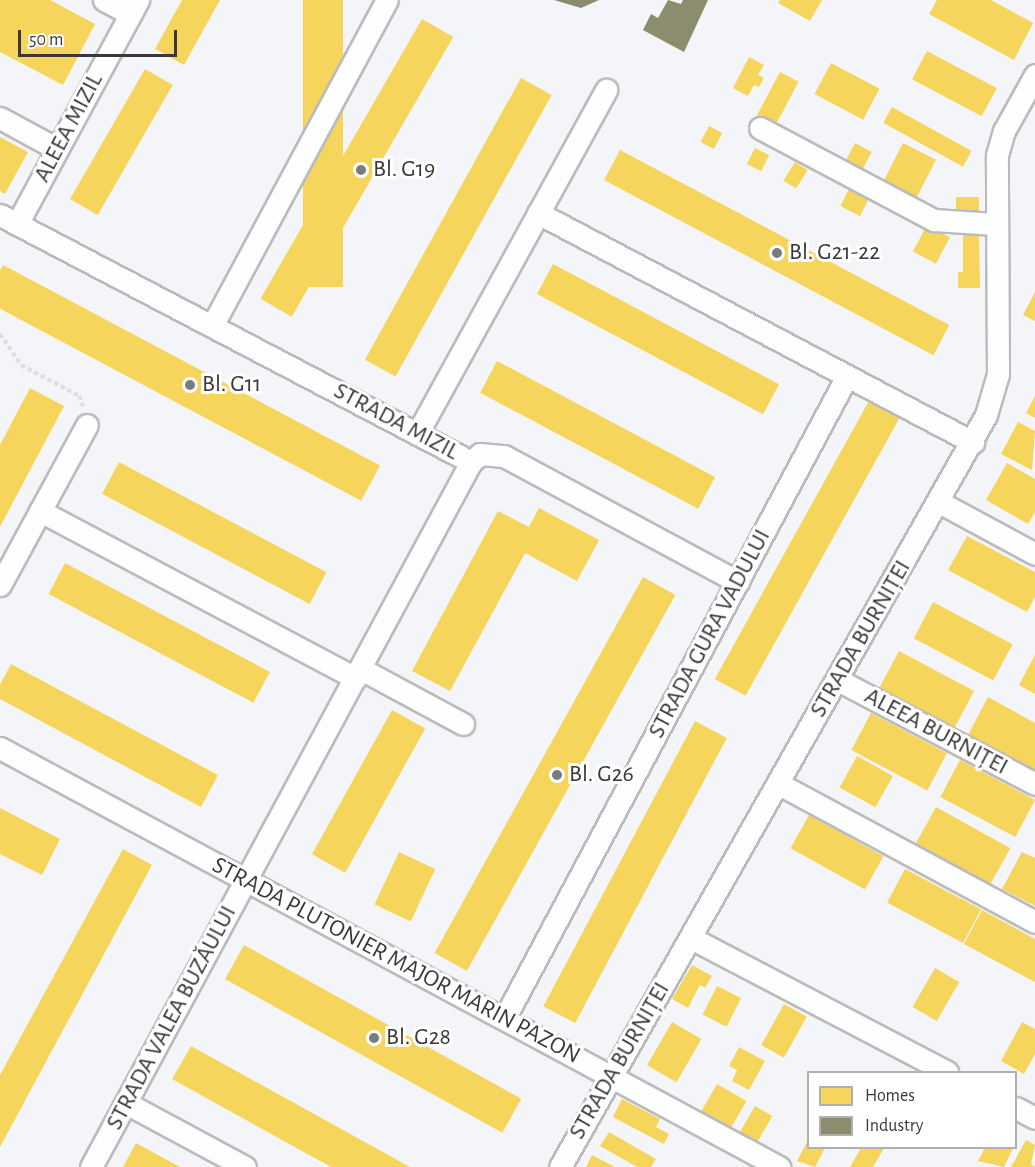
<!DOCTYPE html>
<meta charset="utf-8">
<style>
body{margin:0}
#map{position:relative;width:1035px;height:1167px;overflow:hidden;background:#f4f5f8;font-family:"Alegreya Sans",sans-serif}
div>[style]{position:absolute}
.homes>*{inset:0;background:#f6d55c;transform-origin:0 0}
.industry>*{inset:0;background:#8c8c6e}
.path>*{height:4px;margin-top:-2px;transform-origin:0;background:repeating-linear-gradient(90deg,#dedede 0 4.5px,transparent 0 7.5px)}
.roads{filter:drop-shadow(2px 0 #bbbbbd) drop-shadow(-2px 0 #bbbbbd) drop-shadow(0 2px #bbbbbd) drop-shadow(0 -2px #bbbbbd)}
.minor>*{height:21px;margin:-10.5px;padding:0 10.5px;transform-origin:10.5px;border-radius:10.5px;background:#fdfefe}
.dots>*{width:16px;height:16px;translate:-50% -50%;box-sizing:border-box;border:3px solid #fff;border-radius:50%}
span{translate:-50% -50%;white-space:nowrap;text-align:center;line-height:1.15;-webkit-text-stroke:6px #fff;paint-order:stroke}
.street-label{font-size:24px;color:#39393b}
.poi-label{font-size:24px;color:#39393b}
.left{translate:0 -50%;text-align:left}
.legend{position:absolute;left:807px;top:1071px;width:210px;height:78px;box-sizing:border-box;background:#fff;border:2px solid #b0b0b1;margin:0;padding:8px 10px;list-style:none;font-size:18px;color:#39393b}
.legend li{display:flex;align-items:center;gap:12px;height:30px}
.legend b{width:30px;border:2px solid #b0b0b1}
.scale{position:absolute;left:18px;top:30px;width:159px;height:27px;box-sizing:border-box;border:3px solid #39393b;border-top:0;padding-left:8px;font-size:18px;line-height:21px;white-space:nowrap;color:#39393b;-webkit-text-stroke:4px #fff;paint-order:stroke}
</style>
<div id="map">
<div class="homes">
<i style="clip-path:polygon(0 0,50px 0,95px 24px,63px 85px,0 52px)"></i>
<i style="clip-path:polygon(182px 0,220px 0,184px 65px,155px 49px)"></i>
<i style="left:303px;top:0;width:40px;height:287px"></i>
<i style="clip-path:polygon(780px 0,822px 0,810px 21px,778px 3px)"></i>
<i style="clip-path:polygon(937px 0,991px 0,1033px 23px,1014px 60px,929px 14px)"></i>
<i style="left:422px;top:19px;width:36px;height:323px;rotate:30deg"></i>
<i style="left:927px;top:51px;width:79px;height:32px;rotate:28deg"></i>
<i style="clip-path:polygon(749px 57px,764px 65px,758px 75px,764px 78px,759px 87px,754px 85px,748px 96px,733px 88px)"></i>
<i style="left:831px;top:63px;width:55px;height:35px;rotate:28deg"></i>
<i style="left:145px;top:69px;width:32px;height:150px;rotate:30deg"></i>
<i style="left:780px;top:72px;width:21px;height:51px;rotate:28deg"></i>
<i style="left:521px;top:78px;width:35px;height:322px;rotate:29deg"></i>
<i style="left:892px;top:107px;width:91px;height:18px;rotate:29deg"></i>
<i style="left:709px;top:126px;width:15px;height:18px;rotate:28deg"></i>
<i style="clip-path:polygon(0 137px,28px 152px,5px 194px,0 191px)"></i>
<i style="left:855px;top:143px;width:19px;height:24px;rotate:28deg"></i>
<i style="left:903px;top:143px;width:37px;height:42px;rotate:27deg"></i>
<i style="left:755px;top:148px;width:16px;height:18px;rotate:27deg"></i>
<i style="left:620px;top:150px;width:373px;height:34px;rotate:28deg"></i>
<i style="left:795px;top:162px;width:15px;height:22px;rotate:32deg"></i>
<i style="left:849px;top:189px;width:22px;height:19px;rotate:27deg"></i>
<i style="left:956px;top:197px;width:23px;height:21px"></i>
<i style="left:927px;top:225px;width:26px;height:30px;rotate:28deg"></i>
<i style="clip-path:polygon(963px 234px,979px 234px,980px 288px,958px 288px,958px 272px,963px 272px)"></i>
<i style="left:553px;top:264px;width:256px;height:34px;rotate:28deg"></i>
<i style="left:3px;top:265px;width:427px;height:40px;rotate:28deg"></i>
<i style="clip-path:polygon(1035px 292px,1035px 321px,1023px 315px)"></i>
<i style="left:497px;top:361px;width:247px;height:36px;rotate:28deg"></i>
<i style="clip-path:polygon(30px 388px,64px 406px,0 527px,0 445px)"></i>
<i style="clip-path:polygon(1035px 396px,1035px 418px,1026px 413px)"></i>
<i style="left:870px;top:399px;width:35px;height:320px;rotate:29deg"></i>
<i style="clip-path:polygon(1018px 422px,1035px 431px,1032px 470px,1001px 454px)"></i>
<i style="left:119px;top:462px;width:235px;height:36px;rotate:28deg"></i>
<i style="clip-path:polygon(1007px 463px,1035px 479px,1035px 512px,1028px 524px,986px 500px)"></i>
<i style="clip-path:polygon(539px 508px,599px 540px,577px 581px,525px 553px,450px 691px,412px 671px,498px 511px,529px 527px)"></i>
<i style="clip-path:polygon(967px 536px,1035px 572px,1035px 597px,1027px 612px,948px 570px)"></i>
<i style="left:65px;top:563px;width:232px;height:35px;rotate:28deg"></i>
<i style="left:643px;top:577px;width:37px;height:430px;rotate:29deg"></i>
<i style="left:933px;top:602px;width:90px;height:41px;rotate:28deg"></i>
<i style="left:899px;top:651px;width:85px;height:42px;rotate:28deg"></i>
<i style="clip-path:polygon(1035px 655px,1035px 694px,1019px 685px)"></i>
<i style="clip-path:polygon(11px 664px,218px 775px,201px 807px,0 699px,0 685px)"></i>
<i style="clip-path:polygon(988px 697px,1035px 723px,1035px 770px,968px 735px)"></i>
<i style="left:392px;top:710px;width:38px;height:165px;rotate:29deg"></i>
<i style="left:871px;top:713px;width:86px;height:42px;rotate:28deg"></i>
<i style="left:695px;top:721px;width:36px;height:323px;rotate:28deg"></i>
<i style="left:857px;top:756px;width:41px;height:36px;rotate:29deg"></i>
<i style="left:960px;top:760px;width:85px;height:42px;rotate:28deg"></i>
<i style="left:936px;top:807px;width:85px;height:42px;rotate:29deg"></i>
<i style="clip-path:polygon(0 808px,60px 839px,42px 875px,0 854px)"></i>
<i style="left:809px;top:815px;width:85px;height:38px;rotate:29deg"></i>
<i style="clip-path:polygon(123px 849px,152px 865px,0 1147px,0 1075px)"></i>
<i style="left:399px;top:852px;width:40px;height:58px;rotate:25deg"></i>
<i style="clip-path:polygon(1022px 852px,1035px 858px,1035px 906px,1002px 889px)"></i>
<i style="left:905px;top:869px;width:86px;height:38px;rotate:28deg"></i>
<i style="clip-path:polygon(982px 910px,1035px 939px,1035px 982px,964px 944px)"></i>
<i style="left:244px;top:945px;width:317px;height:39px;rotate:29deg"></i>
<i style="clip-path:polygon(692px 965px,712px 976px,705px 988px,700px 985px,688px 1008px,672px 999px)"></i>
<i style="left:935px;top:968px;width:28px;height:45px;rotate:30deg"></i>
<i style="left:717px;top:986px;width:27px;height:32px;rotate:27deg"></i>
<i style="left:784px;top:1004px;width:26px;height:47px;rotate:29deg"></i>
<i style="left:672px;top:1022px;width:34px;height:50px;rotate:30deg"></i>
<i style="clip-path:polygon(1022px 1022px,1035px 1029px,1035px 1054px,1024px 1074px,1001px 1061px)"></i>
<i style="clip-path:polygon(191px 1046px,410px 1167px,331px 1167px,172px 1079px)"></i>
<i style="clip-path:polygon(739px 1047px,765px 1061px,749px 1090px,732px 1081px,737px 1070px,729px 1066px)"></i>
<i style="left:717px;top:1084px;width:34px;height:31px;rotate:30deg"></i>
<i style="clip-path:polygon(622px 1099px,660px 1119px,656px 1127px,669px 1134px,664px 1144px,613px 1117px)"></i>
<i style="left:755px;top:1106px;width:20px;height:33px;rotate:30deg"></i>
<i style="clip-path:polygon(609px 1132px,656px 1159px,651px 1167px,637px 1167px,600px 1146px)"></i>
<i style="clip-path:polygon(808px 1140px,808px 1148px,825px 1148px,815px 1167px,797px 1161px)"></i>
<i style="clip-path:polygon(1026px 1140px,1035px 1145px,1031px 1164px,1035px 1167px,1011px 1167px)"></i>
<i style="clip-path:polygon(136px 1143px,180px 1167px,123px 1167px)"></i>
<i style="clip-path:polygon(861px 1148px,884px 1148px,873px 1167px,850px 1167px)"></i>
<i style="clip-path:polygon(985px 1148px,1013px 1148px,1004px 1167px,978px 1161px)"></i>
<i style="clip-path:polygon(592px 1155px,615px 1167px,586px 1167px)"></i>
</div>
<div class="industry">
<i style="clip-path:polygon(554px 0,599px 0,581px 8px)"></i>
<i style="clip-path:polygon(668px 0,681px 4px,683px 0,708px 0,684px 52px,643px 30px,651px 14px,658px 18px)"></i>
</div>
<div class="path">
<i style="left:0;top:334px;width:37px;rotate:56deg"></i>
<i style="left:21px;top:365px;width:66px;rotate:28.1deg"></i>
<i style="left:79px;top:396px;width:11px;rotate:68deg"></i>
</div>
<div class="roads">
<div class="minor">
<i style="left:104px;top:0;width:30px;rotate:28deg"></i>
<i style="left:0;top:118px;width:65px;rotate:28.5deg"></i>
<i style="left:760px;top:128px;width:197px;rotate:27.9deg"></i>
<i style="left:934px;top:220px;width:61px;rotate:3.8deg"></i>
<i style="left:538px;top:213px;width:492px;rotate:27.8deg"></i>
<i style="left:0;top:215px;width:532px;rotate:27.67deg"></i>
<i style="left:17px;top:224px;width:255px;rotate:-61.6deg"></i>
<i style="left:212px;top:326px;width:370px;rotate:-61.8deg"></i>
<i style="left:417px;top:434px;width:393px;rotate:-61.2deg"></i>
<i style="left:939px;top:502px;width:109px;rotate:28.4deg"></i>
<i style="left:40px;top:511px;width:357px;rotate:27.9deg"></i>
<i style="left:0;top:585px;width:182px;rotate:-61.5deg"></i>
<i style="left:361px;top:669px;width:116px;rotate:28.3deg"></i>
<i style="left:838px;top:680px;width:223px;rotate:27.8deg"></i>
<i style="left:0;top:748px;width:885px;rotate:28.27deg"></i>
<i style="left:779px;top:784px;width:291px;rotate:28.3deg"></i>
<i style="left:691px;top:938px;width:289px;rotate:27.6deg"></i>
<i style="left:504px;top:1019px;width:729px;rotate:-61.92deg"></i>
<i style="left:126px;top:1103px;width:135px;rotate:28.3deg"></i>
<i style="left:1016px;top:1108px;width:21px;rotate:28deg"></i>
<i style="left:91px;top:1167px;width:801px;rotate:-61.68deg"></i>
<i style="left:471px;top:462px;width:12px;rotate:-42deg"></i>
<i style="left:480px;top:454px;width:24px;rotate:5deg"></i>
<i style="left:504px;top:456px;width:266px;rotate:28.3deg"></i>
<i style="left:560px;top:1167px;width:864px;rotate:-60.47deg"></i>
<i style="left:986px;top:415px;width:43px;rotate:-73.7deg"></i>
<i style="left:998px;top:374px;width:219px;rotate:-90.3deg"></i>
<i style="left:997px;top:155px;width:25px;rotate:-74deg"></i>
<i style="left:1004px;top:131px;width:64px;rotate:-61deg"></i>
</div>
</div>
<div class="dots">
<i style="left:361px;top:170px;background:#7a7b7d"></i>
<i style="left:777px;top:253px;background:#7a7b7d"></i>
<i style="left:190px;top:385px;background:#7a7b7d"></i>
<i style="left:557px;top:775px;background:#7a7b7d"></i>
<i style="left:374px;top:1038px;background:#7a7b7d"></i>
</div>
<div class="street-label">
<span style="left:69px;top:128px;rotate:-62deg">ALEEA MIZIL</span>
<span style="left:396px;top:422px;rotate:28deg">STRADA MIZIL</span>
<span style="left:710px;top:634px;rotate:-62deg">STRADA GURA VADULUI</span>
<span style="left:861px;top:639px;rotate:-60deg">STRADA BURNIȚEI</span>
<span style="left:936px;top:732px;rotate:28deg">ALEEA BURNIȚEI</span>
<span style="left:396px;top:961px;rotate:28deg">STRADA PLUTONIER MAJOR MARIN PAZON</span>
<span style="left:172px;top:1018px;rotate:-62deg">STRADA VALEA BUZĂULUI</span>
<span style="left:620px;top:1061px;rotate:-60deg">STRADA BURNIȚEI</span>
</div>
<div class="poi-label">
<span class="left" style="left:373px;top:170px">Bl. G19</span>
<span class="left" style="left:789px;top:253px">Bl. G21-22</span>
<span class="left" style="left:202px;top:385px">Bl. G11</span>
<span class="left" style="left:569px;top:775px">Bl. G26</span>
<span class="left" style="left:386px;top:1038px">Bl. G28</span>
</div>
<ul class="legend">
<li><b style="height:16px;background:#f6d55c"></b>Homes</li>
<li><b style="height:16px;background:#8c8c6e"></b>Industry</li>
</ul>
<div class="scale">50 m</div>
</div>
